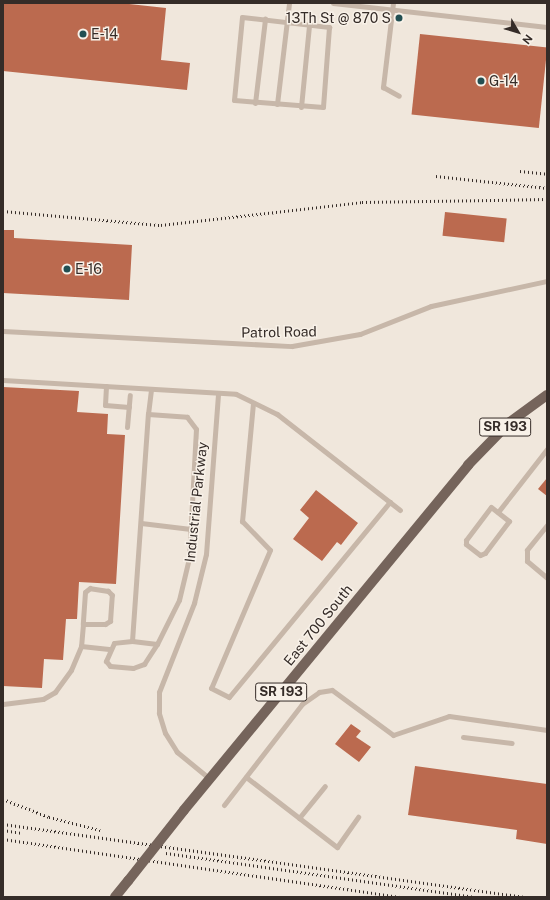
<!DOCTYPE html>
<style>
body{margin:0}
#map{position:relative;width:550px;height:900px;overflow:hidden;background:#f0e7dc;font-family:"Public Sans",sans-serif}
div>[style]{position:absolute}
.building>*{inset:0;background:#bb6a4f;transform-origin:0 0}
.service>*{height:5px;margin:-2.5px;padding:0 2.5px;transform-origin:2.5px;border-radius:2.5px;background:#c7b7a9}
.primary>*{height:10px;margin:-5px;padding:0 5px;transform-origin:5px;border-radius:5px;background:#75645b}
.rail>*{height:2.5px;margin-top:-1.25px;transform-origin:0;background:repeating-linear-gradient(90deg,#352c28 0 1px,transparent 0 4px)}
.primary-bridge>*{height:10px;margin:-5px;padding:0 5px;transform-origin:5px;border-radius:5px;background:#75645b}
.dots>*{width:11px;height:11px;translate:-50% -50%;box-sizing:border-box;border:2px solid #f8f1e8;border-radius:50%}
span{translate:-50% -50%;white-space:nowrap;text-align:center;line-height:1.15;-webkit-text-stroke:3px #f8f1e8;paint-order:stroke}
.shield-label span{padding:1px 3px;background:#f8f1e8;border:1px solid;border-radius:3px;-webkit-text-stroke-width:0}
.shield-label{font-size:13px;color:#352c28;font-weight:700}
.poi-label{font-size:14px;color:#352c28}
.right{translate:-100% -50%;text-align:right}
.left{translate:0 -50%;text-align:left}
.street-label{font-size:14px;color:#352c28}
.frame{position:absolute;inset:0;border:4px solid #352c28;pointer-events:none}
.north{position:absolute;left:498px;top:12px;width:40px;height:40px;-webkit-text-stroke:3px #f8f1e8;paint-order:stroke;rotate:128deg;font-size:11px;font-weight:700;line-height:16px;text-align:center;color:#352c28}
.north::after{content:'';display:block;margin:auto;width:14px;height:18px;background:#352c28;clip-path:polygon(50% 0,100% 100%,50% 72%,0 100%)}
</style>
<div id="map">
<div class="building">
<i style="clip-path:polygon(3px 3px,120px 3px,166px 8px,161px 60px,190px 63px,187px 90px,3px 71px)"></i>
<i style="left:420px;top:34px;width:128px;height:81px;rotate:6deg"></i>
<i style="left:445px;top:212px;width:62px;height:24px;rotate:6deg"></i>
<i style="clip-path:polygon(3px 230px,14px 230px,14px 238px,132px 245px,129px 300px,3px 293px)"></i>
<i style="clip-path:polygon(3px 387px,79px 391px,77px 412px,108px 414px,107px 434px,125px 435px,116px 584px,79px 582px,77px 619px,66px 619px,63px 660px,44px 659px,42px 688px,3px 686px)"></i>
<i style="clip-path:polygon(547px 478px,547px 496px,538px 489px)"></i>
<i style="clip-path:polygon(316px 490px,358px 523px,341px 545px,337px 542px,322px 561px,293px 539px,309px 518px,300px 510px)"></i>
<i style="clip-path:polygon(351px 724px,361px 731px,356px 737px,371px 747px,359px 762px,335px 744px)"></i>
<i style="clip-path:polygon(415px 766px,547px 784px,547px 844px,516px 839px,517px 830px,408px 815px)"></i>
</div>
<div class="service">
<i style="left:333px;top:3px;width:215px;rotate:6.4deg"></i>
<i style="left:393px;top:3px;width:85px;rotate:96.8deg"></i>
<i style="left:383px;top:87px;width:18px;rotate:29deg"></i>
<i style="left:242px;top:17px;width:88px;rotate:6.6deg"></i>
<i style="left:329px;top:27px;width:80px;rotate:94.3deg"></i>
<i style="left:323px;top:107px;width:89px;rotate:-175.5deg"></i>
<i style="left:234px;top:100px;width:83px;rotate:-84.5deg"></i>
<i style="left:255px;top:103px;width:85px;rotate:-83.2deg"></i>
<i style="left:277px;top:104px;width:102px;rotate:-83.2deg"></i>
<i style="left:301px;top:107px;width:82px;rotate:-84.4deg"></i>
<i style="left:3px;top:331px;width:289px;rotate:3deg"></i>
<i style="left:292px;top:346px;width:69px;rotate:-10deg"></i>
<i style="left:360px;top:334px;width:76px;rotate:-21.5deg"></i>
<i style="left:431px;top:306px;width:119px;rotate:-12.2deg"></i>
<i style="left:3px;top:380px;width:233px;rotate:3.4deg"></i>
<i style="left:236px;top:394px;width:46px;rotate:26deg"></i>
<i style="left:277px;top:414px;width:156px;rotate:38deg"></i>
<i style="left:106px;top:386px;width:19px;rotate:93deg"></i>
<i style="left:105px;top:405px;width:24px;rotate:5deg"></i>
<i style="left:253px;top:403px;width:119px;rotate:95.3deg"></i>
<i style="left:242px;top:521px;width:40px;rotate:46deg"></i>
<i style="left:270px;top:550px;width:150px;rotate:113.1deg"></i>
<i style="left:211px;top:688px;width:20px;rotate:27deg"></i>
<i style="left:229px;top:697px;width:253px;rotate:-50.5deg"></i>
<i style="left:148px;top:414px;width:39px;rotate:4deg"></i>
<i style="left:187px;top:417px;width:15px;rotate:53deg"></i>
<i style="left:196px;top:429px;width:129px;rotate:93.1deg"></i>
<i style="left:189px;top:558px;width:43px;rotate:103.4deg"></i>
<i style="left:179px;top:600px;width:49px;rotate:116.6deg"></i>
<i style="left:157px;top:644px;width:25px;rotate:-173deg"></i>
<i style="left:132px;top:641px;width:228px;rotate:-86deg"></i>
<i style="left:148px;top:414px;width:25px;rotate:-83deg"></i>
<i style="left:127px;top:427px;width:32px;rotate:-85deg"></i>
<i style="left:491px;top:507px;width:23px;rotate:38deg"></i>
<i style="left:509px;top:521px;width:40px;rotate:127deg"></i>
<i style="left:485px;top:553px;width:5px;rotate:158deg"></i>
<i style="left:480px;top:555px;width:18px;rotate:-142deg"></i>
<i style="left:466px;top:544px;width:4px;rotate:-90deg"></i>
<i style="left:466px;top:540px;width:41px;rotate:-52.9deg"></i>
<i style="left:498px;top:512px;width:80px;rotate:-52.1deg"></i>
<i style="left:141px;top:523px;width:50px;rotate:6.8deg"></i>
<i style="left:547px;top:525px;width:32px;rotate:129deg"></i>
<i style="left:527px;top:550px;width:11px;rotate:90deg"></i>
<i style="left:527px;top:561px;width:26px;rotate:40deg"></i>
<i style="left:83px;top:624px;width:22px"></i>
<i style="left:105px;top:624px;width:6px;rotate:-31deg"></i>
<i style="left:110px;top:621px;width:26px;rotate:-86deg"></i>
<i style="left:112px;top:595px;width:6px;rotate:-135deg"></i>
<i style="left:108px;top:591px;width:18px;rotate:-171deg"></i>
<i style="left:90px;top:588px;width:6px;rotate:141deg"></i>
<i style="left:85px;top:592px;width:32px;rotate:94deg"></i>
<i style="left:83px;top:624px;width:22px;rotate:95deg"></i>
<i style="left:81px;top:646px;width:28px;rotate:6deg"></i>
<i style="left:132px;top:641px;width:18px;rotate:174deg"></i>
<i style="left:114px;top:643px;width:20px;rotate:114deg"></i>
<i style="left:106px;top:661px;width:6px;rotate:51deg"></i>
<i style="left:110px;top:666px;width:23px;rotate:5deg"></i>
<i style="left:133px;top:668px;width:12px;rotate:-20deg"></i>
<i style="left:144px;top:664px;width:24px;rotate:-57deg"></i>
<i style="left:3px;top:704px;width:40px;rotate:-7.1deg"></i>
<i style="left:43px;top:699px;width:14px;rotate:-30deg"></i>
<i style="left:55px;top:692px;width:27px;rotate:-54deg"></i>
<i style="left:71px;top:670px;width:26px;rotate:-67deg"></i>
<i style="left:463px;top:737px;width:49px;rotate:7deg"></i>
<i style="left:246px;top:777px;width:115px;rotate:37.6deg"></i>
<i style="left:337px;top:847px;width:37px;rotate:-55deg"></i>
<i style="left:210px;top:779px;width:43px;rotate:-140.7deg"></i>
<i style="left:177px;top:752px;width:22px;rotate:-122deg"></i>
<i style="left:165px;top:733px;width:21px;rotate:-107deg"></i>
<i style="left:159px;top:713px;width:21px;rotate:-90deg"></i>
<i style="left:159px;top:692px;width:96px;rotate:-68.5deg"></i>
<i style="left:194px;top:603px;width:50px;rotate:-76.2deg"></i>
<i style="left:206px;top:554px;width:161px;rotate:-85.7deg"></i>
<i style="left:224px;top:805px;width:128px;rotate:-52.3deg"></i>
<i style="left:302px;top:704px;width:21px;rotate:-35deg"></i>
<i style="left:319px;top:692px;width:13px;rotate:-9deg"></i>
<i style="left:332px;top:690px;width:76px;rotate:36.4deg"></i>
<i style="left:393px;top:735px;width:59px;rotate:-18.7deg"></i>
<i style="left:449px;top:716px;width:99px;rotate:8.1deg"></i>
<i style="left:299px;top:818px;width:41px;rotate:-50.9deg"></i>
</div>
<div class="primary">
<i style="left:184px;top:810px;width:447px;rotate:-50.5deg"></i>
<i style="left:468px;top:465px;width:60px;rotate:-45.7deg"></i>
<i style="left:510px;top:422px;width:46px;rotate:-36.1deg"></i>
<i style="left:115px;top:897px;width:21px;rotate:-51deg"></i>
</div>
<div class="rail">
<i style="left:520px;top:171px;width:27px;rotate:6deg"></i>
<i style="left:436px;top:176px;width:112px;rotate:6.2deg"></i>
<i style="left:3px;top:211px;width:159px;rotate:5.1deg"></i>
<i style="left:161px;top:225px;width:202px;rotate:-6.5deg"></i>
<i style="left:362px;top:202px;width:185px;rotate:-0.9deg"></i>
<i style="left:3px;top:799px;width:49px;rotate:21.4deg"></i>
<i style="left:49px;top:817px;width:53px;rotate:14.3deg"></i>
<i style="left:3px;top:824px;width:527px;rotate:7.96deg"></i>
<i style="left:3px;top:830px;width:20px;rotate:9deg"></i>
<i style="left:3px;top:839px;width:401px;rotate:8.3deg"></i>
<i style="left:166px;top:853px;width:314px;rotate:8.1deg"></i>
</div>
<div class="primary-bridge">
<i style="left:128px;top:881px;width:90px;rotate:-51.7deg"></i>
</div>
<div class="dots">
<i style="left:399px;top:18px;background:#224f52"></i>
<i style="left:83px;top:34px;background:#224f52"></i>
<i style="left:481px;top:81px;background:#224f52"></i>
<i style="left:67px;top:269px;background:#224f52"></i>
</div>
<div class="shield-label">
<span style="left:505px;top:427px">SR 193</span>
<span style="left:281px;top:692px">SR 193</span>
</div>
<div class="poi-label">
<span class="right" style="left:391px;top:18px">13Th St @ 870 S</span>
<span class="left" style="left:91px;top:34px">E-14</span>
<span class="left" style="left:489px;top:81px">G-14</span>
<span class="left" style="left:75px;top:269px">E-16</span>
</div>
<div class="street-label">
<span style="left:279px;top:332px;rotate:-1deg">Patrol Road</span>
<span style="left:196px;top:502px;rotate:-84deg">Industrial Parkway</span>
<span style="left:318px;top:625px;rotate:-51deg">East 700 South</span>
</div>
<div class="frame"></div>
<div class="north">N</div>
</div>
